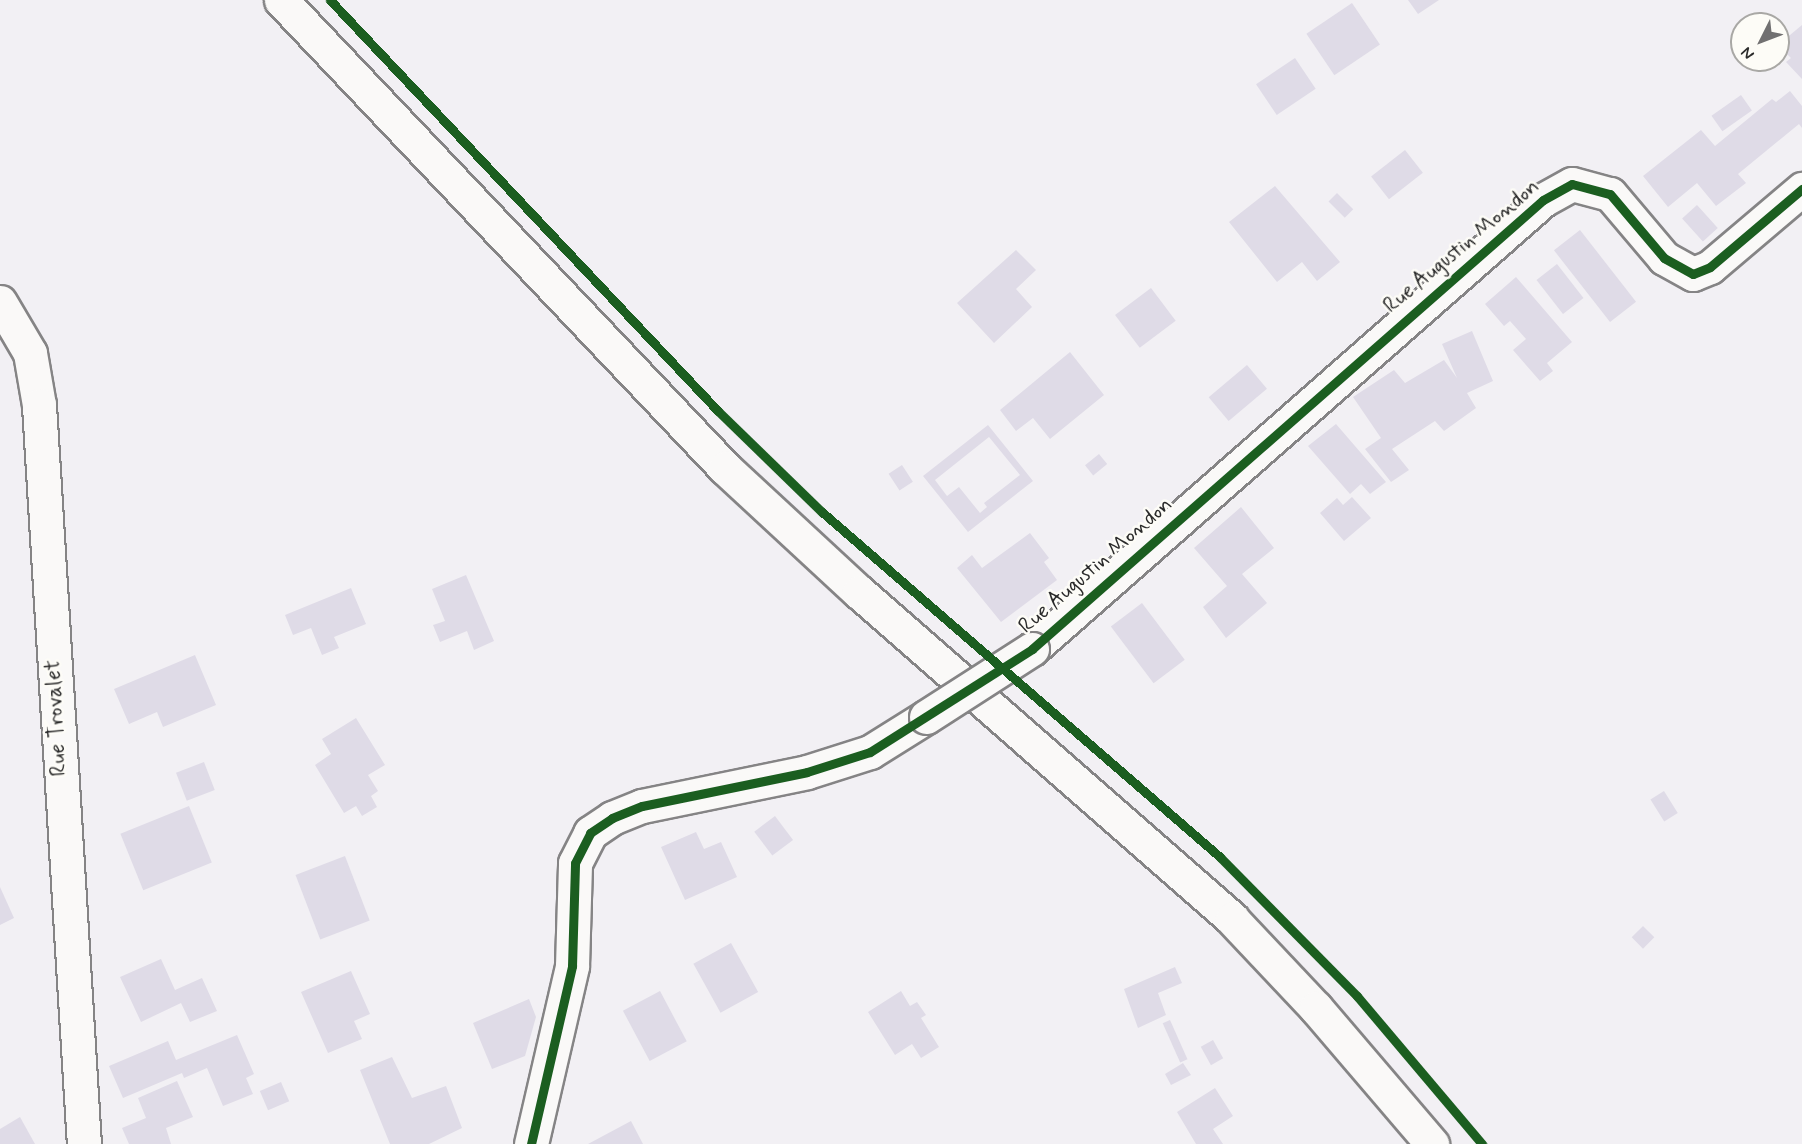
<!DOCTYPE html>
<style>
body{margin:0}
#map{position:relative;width:1802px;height:1144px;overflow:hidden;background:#f2f0f4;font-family:Mynerve,sans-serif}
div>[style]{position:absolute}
.building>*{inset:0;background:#dfdbe7;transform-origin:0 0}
.roads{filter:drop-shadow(2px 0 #858485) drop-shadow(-2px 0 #858485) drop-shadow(0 2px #858485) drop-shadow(0 -2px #858485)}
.minor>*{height:33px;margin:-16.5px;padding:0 16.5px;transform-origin:16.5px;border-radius:16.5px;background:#faf9f8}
.primary>*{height:33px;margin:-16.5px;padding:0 16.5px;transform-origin:16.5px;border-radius:16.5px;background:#faf9f8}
.bridges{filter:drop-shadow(2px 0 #858485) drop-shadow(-2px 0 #858485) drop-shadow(0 2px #858485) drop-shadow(0 -2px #858485)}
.minor-bridge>*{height:33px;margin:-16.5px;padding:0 16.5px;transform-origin:16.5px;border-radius:16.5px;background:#faf9f8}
.cycleway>*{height:9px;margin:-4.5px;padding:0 4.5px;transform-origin:4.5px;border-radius:4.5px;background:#1b5e20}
span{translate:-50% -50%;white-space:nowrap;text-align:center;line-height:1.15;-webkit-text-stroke:5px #fdfcf7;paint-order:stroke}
.street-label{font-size:22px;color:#2b2b2b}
.north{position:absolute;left:1730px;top:12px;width:60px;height:60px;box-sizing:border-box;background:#fdfcf7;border:2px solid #a9a8a5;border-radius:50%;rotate:228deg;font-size:16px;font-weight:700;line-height:24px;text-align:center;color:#2b2b2b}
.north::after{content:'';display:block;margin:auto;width:21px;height:27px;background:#717071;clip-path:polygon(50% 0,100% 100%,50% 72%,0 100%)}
</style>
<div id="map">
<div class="building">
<i style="clip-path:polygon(1408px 0,1439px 0,1418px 14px)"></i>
<i style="left:1352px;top:3px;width:50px;height:55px;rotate:56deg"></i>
<i style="clip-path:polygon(1802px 25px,1802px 79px,1786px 62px,1791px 58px,1778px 45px)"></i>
<i style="left:1295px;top:58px;width:37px;height:47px;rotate:56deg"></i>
<i style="clip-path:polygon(1790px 91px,1802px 106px,1802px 128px,1799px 124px,1738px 174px,1746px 183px,1716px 206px,1697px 183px,1668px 207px,1643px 176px,1701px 130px,1715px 146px,1772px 99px,1776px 102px)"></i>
<i style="left:1741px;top:95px;width:19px;height:36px;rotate:55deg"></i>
<i style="left:1405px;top:150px;width:29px;height:43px;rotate:52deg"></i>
<i style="clip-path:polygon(1275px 186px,1340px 262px,1317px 281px,1302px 262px,1277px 282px,1229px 222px)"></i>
<i style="left:1337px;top:193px;width:23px;height:12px;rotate:45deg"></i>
<i style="left:1697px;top:205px;width:31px;height:20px;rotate:48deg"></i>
<i style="left:1580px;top:230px;width:91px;height:33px;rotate:52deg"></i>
<i style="clip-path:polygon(1016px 250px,1036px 270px,1016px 289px,1032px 307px,994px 343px,957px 303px)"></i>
<i style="left:1557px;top:264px;width:43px;height:26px;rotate:52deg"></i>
<i style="clip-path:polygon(1516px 277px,1572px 342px,1547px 363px,1553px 371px,1540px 381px,1513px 350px,1526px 339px,1510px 321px,1504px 326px,1485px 304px)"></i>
<i style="left:1151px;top:288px;width:41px;height:45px;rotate:53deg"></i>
<i style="clip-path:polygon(1472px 331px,1493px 381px,1467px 393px,1476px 408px,1444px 431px,1435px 421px,1392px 449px,1409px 470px,1391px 482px,1365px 449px,1381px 438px,1353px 397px,1394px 370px,1405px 383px,1444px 360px,1457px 378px,1442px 344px)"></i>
<i style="clip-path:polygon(1070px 352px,1104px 395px,1050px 439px,1033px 418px,1016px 431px,1000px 410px)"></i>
<i style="left:1247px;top:365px;width:31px;height:50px;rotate:50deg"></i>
<i style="clip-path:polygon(1336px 424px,1386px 482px,1370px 494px,1361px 484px,1350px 494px,1308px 446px)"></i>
<i style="clip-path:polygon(evenodd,988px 425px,1033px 481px,968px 532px,923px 476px,988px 425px,989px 437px,1020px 475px,984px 503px,987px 507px,980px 513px,959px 487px,947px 496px,935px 480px,989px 437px)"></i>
<i style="left:1099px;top:454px;width:13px;height:18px;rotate:51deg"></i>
<i style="left:902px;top:465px;width:20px;height:16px;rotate:57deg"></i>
<i style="clip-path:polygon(1352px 497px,1371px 518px,1344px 541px,1320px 513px,1337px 498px,1343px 505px)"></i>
<i style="clip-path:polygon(1241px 507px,1274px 548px,1242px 574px,1267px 603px,1226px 638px,1203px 607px,1227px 586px,1194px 548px)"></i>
<i style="clip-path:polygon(1030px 533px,1049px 558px,1044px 562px,1057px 580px,1001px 622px,957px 568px,972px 555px,982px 568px)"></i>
<i style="clip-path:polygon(466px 575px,494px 641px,474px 650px,467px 631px,440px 642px,433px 625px,445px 621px,432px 589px)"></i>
<i style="clip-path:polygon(351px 588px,366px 624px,334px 637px,339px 648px,322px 655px,311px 628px,293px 635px,285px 615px)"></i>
<i style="left:1142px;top:603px;width:71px;height:39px;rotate:53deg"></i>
<i style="clip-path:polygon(195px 655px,216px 705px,163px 727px,157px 712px,129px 724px,114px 689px)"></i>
<i style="clip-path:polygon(356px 718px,385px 765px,368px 775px,378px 791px,371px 796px,377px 807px,362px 816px,356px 806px,344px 813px,315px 765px,331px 754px,322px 739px)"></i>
<i style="left:204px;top:762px;width:30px;height:30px;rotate:69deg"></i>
<i style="left:1664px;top:791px;width:26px;height:16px;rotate:58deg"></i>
<i style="left:189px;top:806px;width:61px;height:74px;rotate:68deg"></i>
<i style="left:775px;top:816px;width:30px;height:26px;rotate:53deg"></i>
<i style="clip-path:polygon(696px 832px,704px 849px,721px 842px,737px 877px,685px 900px,661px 847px)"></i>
<i style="left:345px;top:856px;width:69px;height:53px;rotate:69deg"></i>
<i style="clip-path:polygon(0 887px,14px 918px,0 925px)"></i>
<i style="left:1643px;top:926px;width:16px;height:16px;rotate:45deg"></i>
<i style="left:731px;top:943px;width:56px;height:43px;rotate:61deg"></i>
<i style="clip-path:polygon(161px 959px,175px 990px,202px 978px,217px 1011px,190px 1022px,181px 1003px,141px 1022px,120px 977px)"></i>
<i style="clip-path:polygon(1175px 967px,1182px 983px,1158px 993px,1166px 1015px,1138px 1028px,1124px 989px)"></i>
<i style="clip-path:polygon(351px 971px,370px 1014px,354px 1021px,362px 1039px,328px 1053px,301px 992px)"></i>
<i style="left:660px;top:991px;width:57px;height:42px;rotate:62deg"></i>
<i style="clip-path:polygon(901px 991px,910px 1006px,917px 1002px,926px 1015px,921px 1018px,939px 1047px,921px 1058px,912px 1044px,895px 1055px,868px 1012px)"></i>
<i style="clip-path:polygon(529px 999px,536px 1017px,525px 1056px,492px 1069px,473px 1023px)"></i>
<i style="left:1170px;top:1020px;width:43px;height:8px;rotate:66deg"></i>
<i style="clip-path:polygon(237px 1035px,254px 1074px,246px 1078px,253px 1094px,223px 1106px,207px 1068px,184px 1078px,182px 1073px,123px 1098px,109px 1066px,168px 1041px,176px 1060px)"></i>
<i style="left:1213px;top:1040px;width:21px;height:14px;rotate:61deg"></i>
<i style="clip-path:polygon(392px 1057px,412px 1098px,446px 1086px,462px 1128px,429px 1144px,390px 1144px,360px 1070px)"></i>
<i style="clip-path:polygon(1183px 1063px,1191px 1075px,1171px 1085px,1165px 1074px)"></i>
<i style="clip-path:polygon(177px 1081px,193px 1117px,166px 1128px,171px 1144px,129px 1144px,122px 1128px,146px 1118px,138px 1098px)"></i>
<i style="left:281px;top:1082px;width:21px;height:23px;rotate:67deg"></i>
<i style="clip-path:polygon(1215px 1088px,1233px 1116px,1213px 1129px,1223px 1144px,1196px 1144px,1177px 1112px)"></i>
<i style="clip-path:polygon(20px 1117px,35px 1144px,0 1144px,0 1129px)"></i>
<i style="clip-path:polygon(631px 1121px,643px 1144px,588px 1144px)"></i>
</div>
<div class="roads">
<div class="minor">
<i style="left:0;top:302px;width:59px;rotate:59.5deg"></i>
<i style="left:30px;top:353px;width:53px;rotate:80.2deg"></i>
<i style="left:39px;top:405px;width:740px;rotate:86.52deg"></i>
<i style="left:1032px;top:649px;width:680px;rotate:-41.3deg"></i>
<i style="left:1543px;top:200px;width:33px;rotate:-29deg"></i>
<i style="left:1572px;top:184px;width:39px;rotate:15deg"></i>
<i style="left:1610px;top:194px;width:84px;rotate:49.8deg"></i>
<i style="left:1664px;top:258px;width:33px;rotate:29deg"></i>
<i style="left:1693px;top:274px;width:18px;rotate:-22deg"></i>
<i style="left:1710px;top:267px;width:121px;rotate:-40.3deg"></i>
<i style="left:531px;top:1144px;width:183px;rotate:-77deg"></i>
<i style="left:572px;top:966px;width:103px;rotate:-88.3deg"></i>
<i style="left:575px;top:863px;width:34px;rotate:-63deg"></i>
<i style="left:590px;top:833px;width:27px;rotate:-34deg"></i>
<i style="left:612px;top:818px;width:32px;rotate:-22deg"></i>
<i style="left:642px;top:806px;width:168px;rotate:-11.6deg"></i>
<i style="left:807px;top:772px;width:66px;rotate:-17.6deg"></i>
<i style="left:870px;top:752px;width:66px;rotate:-32deg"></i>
</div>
<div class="primary">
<i style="left:281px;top:0;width:645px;rotate:46.51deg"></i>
<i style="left:725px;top:468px;width:183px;rotate:42.8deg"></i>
<i style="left:859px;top:592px;width:496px;rotate:41.2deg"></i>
<i style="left:1232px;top:919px;width:122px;rotate:46.7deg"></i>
<i style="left:1316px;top:1008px;width:179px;rotate:49.5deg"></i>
</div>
</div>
<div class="bridges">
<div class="minor-bridge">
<i style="left:926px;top:717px;width:126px;rotate:-32.7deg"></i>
</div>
</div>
<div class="cycleway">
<i style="left:330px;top:0;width:565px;rotate:46.65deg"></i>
<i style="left:718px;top:411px;width:145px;rotate:44.2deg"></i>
<i style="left:822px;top:512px;width:527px;rotate:40.92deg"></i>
<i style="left:1220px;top:857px;width:195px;rotate:45.4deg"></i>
<i style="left:1357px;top:996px;width:194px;rotate:49.8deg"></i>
<i style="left:531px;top:1144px;width:183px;rotate:-77deg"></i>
<i style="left:572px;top:966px;width:103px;rotate:-88.3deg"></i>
<i style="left:575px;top:863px;width:34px;rotate:-63deg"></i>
<i style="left:590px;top:833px;width:27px;rotate:-34deg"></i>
<i style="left:612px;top:818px;width:32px;rotate:-22deg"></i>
<i style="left:642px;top:806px;width:168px;rotate:-11.6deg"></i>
<i style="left:807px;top:772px;width:66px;rotate:-17.6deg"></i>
<i style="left:870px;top:752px;width:192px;rotate:-32.4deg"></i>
<i style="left:1032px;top:649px;width:680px;rotate:-41.3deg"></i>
<i style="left:1543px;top:200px;width:33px;rotate:-29deg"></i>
<i style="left:1572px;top:184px;width:39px;rotate:15deg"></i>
<i style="left:1610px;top:194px;width:84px;rotate:49.8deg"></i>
<i style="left:1664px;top:258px;width:33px;rotate:29deg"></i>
<i style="left:1693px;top:274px;width:18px;rotate:-22deg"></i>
<i style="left:1710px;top:267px;width:121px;rotate:-40.3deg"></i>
</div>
<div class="street-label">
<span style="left:1462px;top:247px;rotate:-40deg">Rue Augustin Mondon</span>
<span style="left:1096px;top:566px;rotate:-41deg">Rue Augustin Mondon</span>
<span style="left:57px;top:718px;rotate:-93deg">Rue Trovalet</span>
</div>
<div class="north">N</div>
</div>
